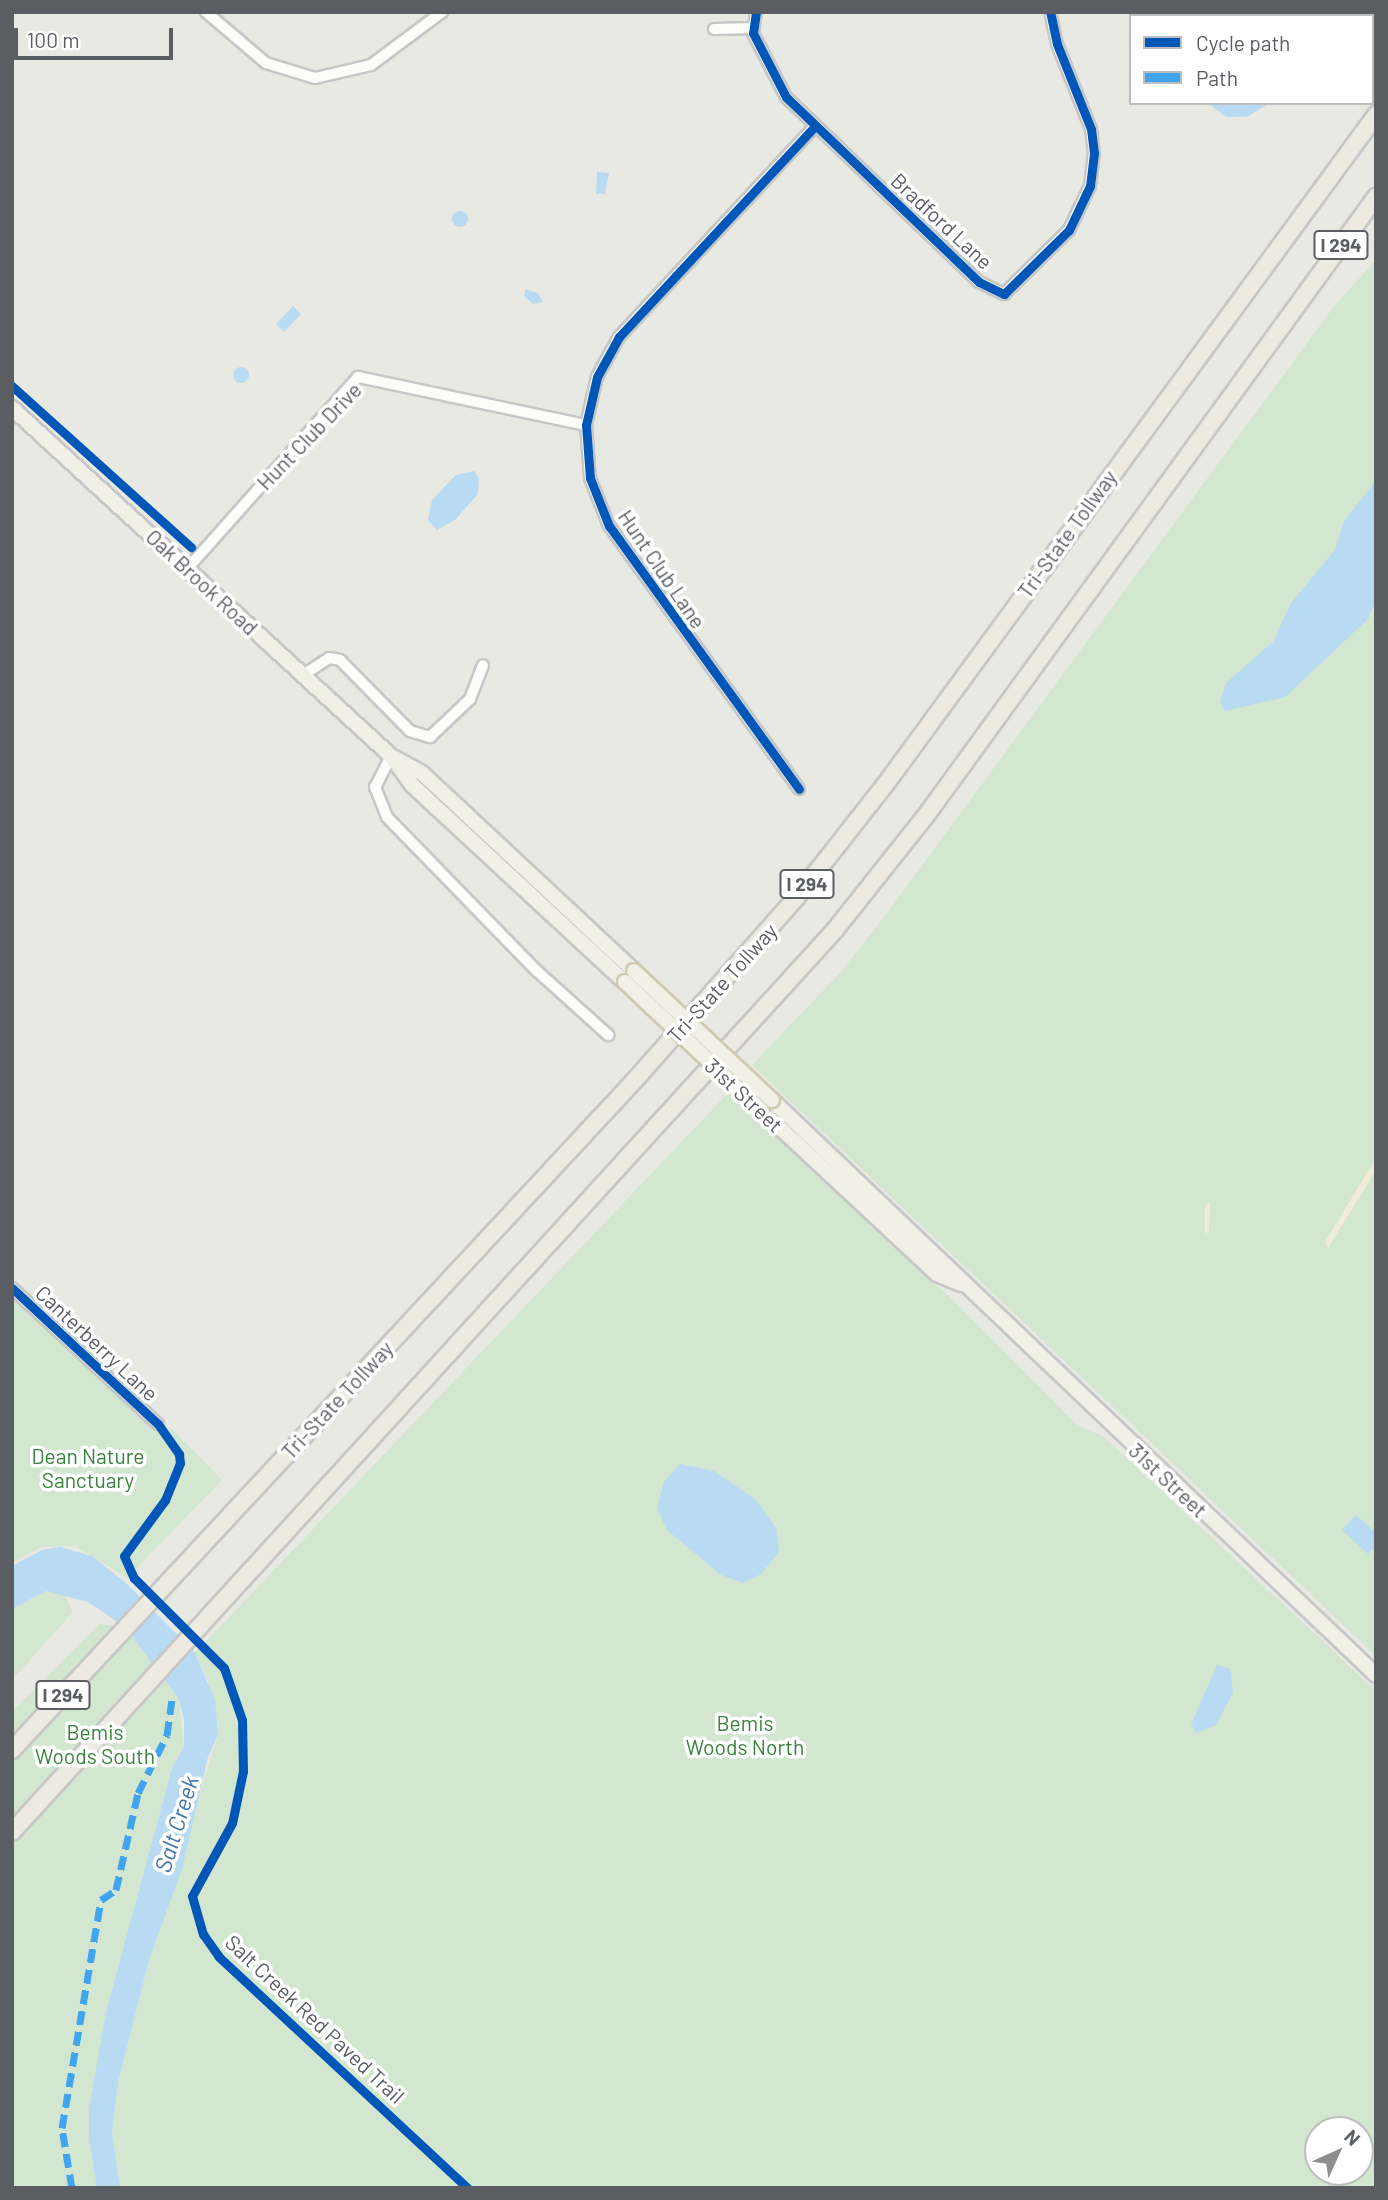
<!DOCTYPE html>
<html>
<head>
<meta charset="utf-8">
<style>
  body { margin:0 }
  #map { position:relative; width:1388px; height:2200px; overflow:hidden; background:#e9e9e4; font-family:Barlow,sans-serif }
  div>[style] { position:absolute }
  .green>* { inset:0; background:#d2e6d0 }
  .sand>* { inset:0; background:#f1ecda }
  .water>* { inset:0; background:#b8daf3 }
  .round { border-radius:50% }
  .roads { filter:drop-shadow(2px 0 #c6c7c6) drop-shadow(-2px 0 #c6c7c6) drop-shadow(0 2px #c6c7c6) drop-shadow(0 -2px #c6c7c6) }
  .minor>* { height:10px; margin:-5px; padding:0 5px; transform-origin:5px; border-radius:5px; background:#fcfcfb }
  .major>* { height:14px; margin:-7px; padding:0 7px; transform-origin:7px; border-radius:7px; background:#f1f0e7 }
  .highway>* { height:16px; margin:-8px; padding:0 8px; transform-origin:8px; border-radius:8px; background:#edebe1 }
  .bridges { filter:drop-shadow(2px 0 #d0c9b2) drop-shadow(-2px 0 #d0c9b2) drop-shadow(0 2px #d0c9b2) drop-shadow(0 -2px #d0c9b2) }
  .major-bridge>* { height:14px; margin:-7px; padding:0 7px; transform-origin:7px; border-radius:7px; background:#f1f0e7 }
  .quiet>* { height:7px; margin-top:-3.5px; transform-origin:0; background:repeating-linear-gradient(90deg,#40a5ee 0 14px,transparent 0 21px) }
  .cycleway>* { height:9px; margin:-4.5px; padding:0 4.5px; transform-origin:4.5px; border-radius:4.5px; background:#0057b8 }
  span { translate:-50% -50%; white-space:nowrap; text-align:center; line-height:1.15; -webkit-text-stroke:7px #fff; paint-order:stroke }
  .shield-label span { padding:2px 5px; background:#fff; border:2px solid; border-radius:5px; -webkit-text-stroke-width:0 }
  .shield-label { font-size:19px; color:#5a5d62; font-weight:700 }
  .street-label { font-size:21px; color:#5a5d62 }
  .park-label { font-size:21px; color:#39823d }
  .water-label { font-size:23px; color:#4274ab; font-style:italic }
  .frame { position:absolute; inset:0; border:14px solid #5a5d62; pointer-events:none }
  .legend { position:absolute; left:1129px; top:14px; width:245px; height:91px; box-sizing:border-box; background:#fff; border:2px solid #bdbec0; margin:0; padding:9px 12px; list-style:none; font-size:21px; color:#5a5d62 }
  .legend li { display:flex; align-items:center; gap:14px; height:35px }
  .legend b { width:35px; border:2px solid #bdbec0 }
  .north { position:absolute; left:1304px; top:2116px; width:70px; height:70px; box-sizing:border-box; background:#fff; border:2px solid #bdbec0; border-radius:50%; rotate:45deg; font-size:19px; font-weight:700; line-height:28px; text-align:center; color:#5a5d62 }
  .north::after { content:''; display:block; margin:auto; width:24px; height:32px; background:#8c8e90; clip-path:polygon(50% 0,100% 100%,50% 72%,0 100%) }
  .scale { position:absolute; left:14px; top:28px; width:159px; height:32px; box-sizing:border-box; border:4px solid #5a5d62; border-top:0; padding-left:9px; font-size:21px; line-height:24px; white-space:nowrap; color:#5a5d62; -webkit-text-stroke:5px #fff; paint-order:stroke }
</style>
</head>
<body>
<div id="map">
  <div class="green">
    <div style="clip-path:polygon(1376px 260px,1376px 1656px,752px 1065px,840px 973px,881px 921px,1335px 305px)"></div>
    <div style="clip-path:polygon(evenodd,729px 1092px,955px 1302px,1076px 1424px,1104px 1437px,1376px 1691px,1376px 2188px,120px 2188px,112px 2133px,118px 2083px,149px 1960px,218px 1735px,208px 1681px,195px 1653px,729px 1092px,1318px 2130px,1360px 2130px,1360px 2172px,1318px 2172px,1318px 2130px)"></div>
    <div style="clip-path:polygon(12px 1292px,161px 1434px,171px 1428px,222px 1480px,127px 1578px,75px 1546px,42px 1547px,12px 1562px)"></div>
    <div style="clip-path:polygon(46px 1591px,64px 1593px,73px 1612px,12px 1680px,12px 1609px)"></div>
    <div style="clip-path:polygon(99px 1624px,125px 1627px,179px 1699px,184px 1747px,172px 1768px,106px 2012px,89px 2140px,97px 2188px,12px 2188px,12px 1712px)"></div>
  </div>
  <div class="sand">
    <div style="clip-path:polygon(1376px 1158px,1376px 1170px,1328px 1248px,1325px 1242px)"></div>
    <div style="clip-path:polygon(1210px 1202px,1209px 1231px,1205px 1234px,1205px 1206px)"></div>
  </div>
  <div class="water">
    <div style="clip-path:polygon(1208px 103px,1270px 103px,1247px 117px,1226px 117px)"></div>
    <div style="clip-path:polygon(597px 172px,609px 173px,605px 194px,596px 194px)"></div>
    <div class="round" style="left:452px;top:211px;width:16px;height:16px"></div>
    <div style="clip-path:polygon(526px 289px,539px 294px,543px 302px,533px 304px,524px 296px)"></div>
    <div style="clip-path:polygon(293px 306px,301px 314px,284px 332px,276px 324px)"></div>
    <div class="round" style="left:233px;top:367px;width:16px;height:16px"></div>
    <div style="clip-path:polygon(474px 471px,479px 478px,478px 494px,455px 520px,437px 530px,428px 520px,432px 500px,456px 475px)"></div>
    <div style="clip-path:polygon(1376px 481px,1376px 599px,1368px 619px,1285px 697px,1225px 711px,1220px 702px,1226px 683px,1273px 642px,1291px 603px,1335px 550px,1344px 521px)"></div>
    <div style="clip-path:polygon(680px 1464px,714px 1471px,756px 1500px,776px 1528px,779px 1552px,761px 1574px,743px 1583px,721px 1575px,667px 1530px,657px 1508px,664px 1482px)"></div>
    <div style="clip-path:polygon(1356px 1515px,1376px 1533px,1376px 1546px,1368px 1554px,1342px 1530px)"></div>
    <div style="clip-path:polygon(60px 1547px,92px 1556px,126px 1583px,195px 1653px,215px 1700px,218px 1735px,208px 1757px,182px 1869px,149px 1960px,118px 2083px,112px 2133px,120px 2188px,97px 2188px,89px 2140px,89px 2109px,106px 2012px,172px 1768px,184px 1747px,184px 1720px,179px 1699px,125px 1627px,88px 1602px,46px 1591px,12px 1609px,12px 1566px,42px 1550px)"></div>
    <div style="clip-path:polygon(1217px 1665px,1230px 1669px,1233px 1692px,1216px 1725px,1196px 1733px,1191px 1725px)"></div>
  </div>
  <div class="roads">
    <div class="minor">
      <div style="left:206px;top:12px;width:79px;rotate:40.4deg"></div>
      <div style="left:266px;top:63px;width:51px;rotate:17deg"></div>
      <div style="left:315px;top:78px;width:57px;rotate:-13.1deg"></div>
      <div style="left:371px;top:65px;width:89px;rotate:-36.7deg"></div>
      <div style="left:756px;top:12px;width:21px;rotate:98deg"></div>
      <div style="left:753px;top:33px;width:72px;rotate:62.7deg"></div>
      <div style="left:786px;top:97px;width:267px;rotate:43.8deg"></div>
      <div style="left:979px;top:282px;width:28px;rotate:26deg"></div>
      <div style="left:1004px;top:294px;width:91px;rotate:-44.6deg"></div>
      <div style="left:1069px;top:230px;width:49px;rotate:-64.5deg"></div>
      <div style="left:1090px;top:186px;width:33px;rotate:-83deg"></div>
      <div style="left:1094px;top:153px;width:24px;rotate:-97deg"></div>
      <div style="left:1091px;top:129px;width:92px;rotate:-111.8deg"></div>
      <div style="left:1057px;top:44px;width:33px;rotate:-102deg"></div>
      <div style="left:714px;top:29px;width:40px;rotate:-1.4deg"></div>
      <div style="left:187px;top:569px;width:257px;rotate:-48.3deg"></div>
      <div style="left:358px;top:377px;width:233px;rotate:11.9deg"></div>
      <div style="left:303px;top:675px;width:31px;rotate:-33deg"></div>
      <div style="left:329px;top:658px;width:11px;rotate:10deg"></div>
      <div style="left:340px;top:660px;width:100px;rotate:45.4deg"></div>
      <div style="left:410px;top:731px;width:21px;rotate:17deg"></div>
      <div style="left:430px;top:737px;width:55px;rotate:-43.5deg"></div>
      <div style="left:470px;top:699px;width:36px;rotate:-69deg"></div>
      <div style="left:391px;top:756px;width:35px;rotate:117deg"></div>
      <div style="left:375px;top:787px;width:32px;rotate:68deg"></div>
      <div style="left:387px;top:817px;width:215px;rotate:45.8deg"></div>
      <div style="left:537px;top:971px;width:96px;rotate:42deg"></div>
      <div style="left:799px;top:789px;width:324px;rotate:-125.8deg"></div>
      <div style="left:609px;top:526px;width:52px;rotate:-111.6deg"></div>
      <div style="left:590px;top:478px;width:53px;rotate:-94.3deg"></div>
      <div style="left:586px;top:425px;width:49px;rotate:-77.1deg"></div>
      <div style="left:597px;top:377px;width:46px;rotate:-61.2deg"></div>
      <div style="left:619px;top:337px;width:288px;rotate:-47.1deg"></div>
      <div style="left:12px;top:1288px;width:200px;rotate:43deg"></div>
    </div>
    <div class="major">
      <div style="left:12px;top:408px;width:515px;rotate:42.56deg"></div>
      <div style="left:391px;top:756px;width:36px;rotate:54deg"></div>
      <div style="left:412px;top:785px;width:290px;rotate:42.8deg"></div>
      <div style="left:395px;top:758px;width:31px;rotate:29deg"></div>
      <div style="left:422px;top:773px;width:290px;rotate:43deg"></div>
      <div style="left:772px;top:1100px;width:834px;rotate:43.59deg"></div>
      <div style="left:762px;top:1111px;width:239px;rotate:43deg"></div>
      <div style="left:937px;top:1274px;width:26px;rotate:23deg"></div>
    </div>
    <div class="highway">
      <div style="left:12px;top:1750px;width:913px;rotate:-47.08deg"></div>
      <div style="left:634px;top:1081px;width:244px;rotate:-48.5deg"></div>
      <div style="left:796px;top:898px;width:144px;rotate:-51.8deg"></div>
      <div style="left:885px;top:785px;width:831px;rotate:-53.76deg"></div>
      <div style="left:12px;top:1832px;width:1221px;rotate:-47.62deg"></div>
      <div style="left:835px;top:930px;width:144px;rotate:-51.5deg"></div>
      <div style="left:925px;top:817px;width:767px;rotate:-53.97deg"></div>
    </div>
  </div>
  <div class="bridges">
    <div class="major-bridge">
      <div style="left:634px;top:971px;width:189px;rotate:43.1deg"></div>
      <div style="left:625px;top:982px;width:188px;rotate:43.3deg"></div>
    </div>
  </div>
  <div class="quiet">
    <div style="left:72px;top:2188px;width:61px;rotate:-99.5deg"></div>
    <div style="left:62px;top:2128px;width:231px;rotate:-80.3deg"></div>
    <div style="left:101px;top:1900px;width:18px;rotate:-34deg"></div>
    <div style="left:116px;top:1890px;width:99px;rotate:-77.2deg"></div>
    <div style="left:138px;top:1793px;width:65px;rotate:-63.4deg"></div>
    <div style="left:167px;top:1735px;width:35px;rotate:-82deg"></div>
  </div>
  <div class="cycleway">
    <div style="left:756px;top:12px;width:21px;rotate:98deg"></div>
    <div style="left:753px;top:33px;width:72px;rotate:62.7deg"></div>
    <div style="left:786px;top:97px;width:267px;rotate:43.8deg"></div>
    <div style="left:979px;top:282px;width:28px;rotate:26deg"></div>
    <div style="left:1004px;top:294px;width:91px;rotate:-44.6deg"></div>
    <div style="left:1069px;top:230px;width:49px;rotate:-64.5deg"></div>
    <div style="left:1090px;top:186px;width:33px;rotate:-83deg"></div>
    <div style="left:1094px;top:153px;width:24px;rotate:-97deg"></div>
    <div style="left:1091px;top:129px;width:92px;rotate:-111.8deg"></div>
    <div style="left:1057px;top:44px;width:33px;rotate:-102deg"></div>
    <div style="left:12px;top:386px;width:241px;rotate:42deg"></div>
    <div style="left:799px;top:789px;width:324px;rotate:-125.8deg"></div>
    <div style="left:609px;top:526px;width:52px;rotate:-111.6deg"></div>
    <div style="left:590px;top:478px;width:53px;rotate:-94.3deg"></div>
    <div style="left:586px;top:425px;width:49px;rotate:-77.1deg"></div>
    <div style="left:597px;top:377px;width:46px;rotate:-61.2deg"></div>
    <div style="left:619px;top:337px;width:288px;rotate:-47.1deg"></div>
    <div style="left:12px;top:1288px;width:200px;rotate:43deg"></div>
    <div style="left:158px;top:1424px;width:37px;rotate:55deg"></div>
    <div style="left:179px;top:1454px;width:9px;rotate:84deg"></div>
    <div style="left:180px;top:1463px;width:40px;rotate:112deg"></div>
    <div style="left:165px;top:1500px;width:69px;rotate:126.2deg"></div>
    <div style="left:124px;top:1556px;width:24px;rotate:66deg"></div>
    <div style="left:134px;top:1578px;width:127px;rotate:45deg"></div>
    <div style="left:224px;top:1668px;width:55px;rotate:70.9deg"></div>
    <div style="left:242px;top:1720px;width:51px;rotate:88.9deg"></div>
    <div style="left:243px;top:1771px;width:53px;rotate:101.9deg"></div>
    <div style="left:232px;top:1823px;width:83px;rotate:118.7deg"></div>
    <div style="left:192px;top:1896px;width:40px;rotate:74deg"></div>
    <div style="left:203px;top:1934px;width:28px;rotate:55deg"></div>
    <div style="left:219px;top:1957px;width:340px;rotate:42.9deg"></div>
  </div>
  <div class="shield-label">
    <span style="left:1341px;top:245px">I 294</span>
    <span style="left:807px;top:884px">I 294</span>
    <span style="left:63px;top:1695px">I 294</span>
  </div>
  <div class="street-label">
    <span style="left:942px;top:221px;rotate:43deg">Bradford Lane</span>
    <span style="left:309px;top:436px;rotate:-46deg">Hunt Club Drive</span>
    <span style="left:1067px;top:534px;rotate:-54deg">Tri-State Tollway</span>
    <span style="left:662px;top:569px;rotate:56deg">Hunt Club Lane</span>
    <span style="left:202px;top:582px;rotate:43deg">Oak Brook Road</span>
    <span style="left:722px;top:983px;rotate:-48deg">Tri-State Tollway</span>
    <span style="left:744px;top:1095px;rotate:43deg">31st Street</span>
    <span style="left:97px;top:1343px;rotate:43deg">Canterberry Lane</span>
    <span style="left:337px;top:1400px;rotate:-47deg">Tri-State Tollway</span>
    <span style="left:1168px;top:1480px;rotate:43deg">31st Street</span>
    <span style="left:315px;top:2019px;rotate:43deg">Salt Creek Red Paved Trail</span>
  </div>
  <div class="park-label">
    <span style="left:88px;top:1468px">Dean Nature<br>Sanctuary</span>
    <span style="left:745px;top:1735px">Bemis<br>Woods North</span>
    <span style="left:95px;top:1744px">Bemis<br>Woods South</span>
  </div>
  <div class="water-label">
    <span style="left:176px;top:1824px;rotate:-73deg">Salt Creek</span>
  </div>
  <div class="frame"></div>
  <ul class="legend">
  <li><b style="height:9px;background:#0057b8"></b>Cycle path</li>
  <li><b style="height:9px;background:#40a5ee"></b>Path</li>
  </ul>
  <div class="north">N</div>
  <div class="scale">100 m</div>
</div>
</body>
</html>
